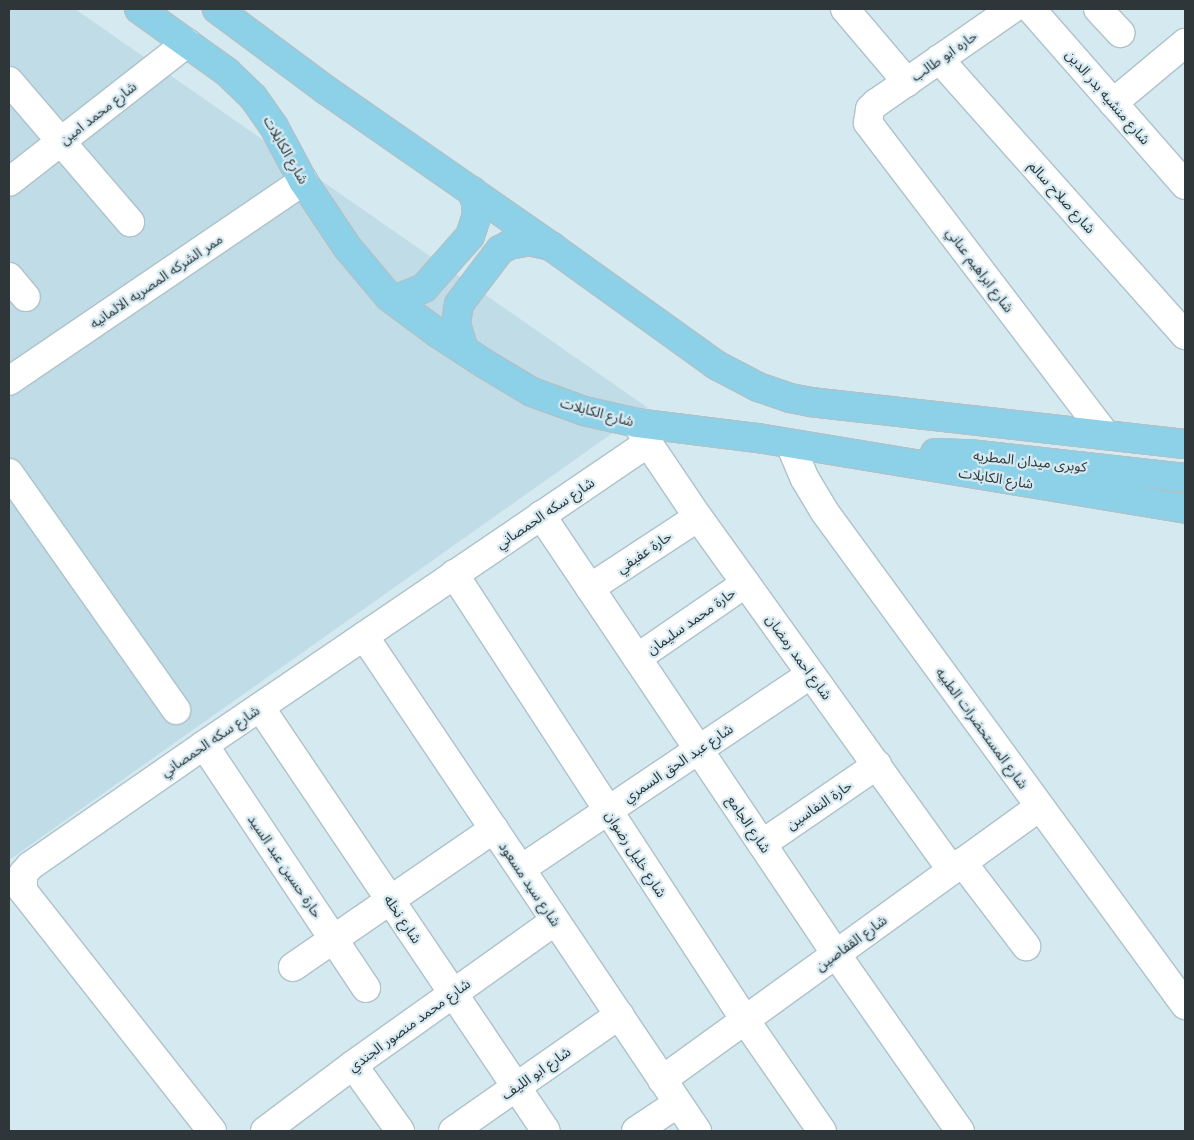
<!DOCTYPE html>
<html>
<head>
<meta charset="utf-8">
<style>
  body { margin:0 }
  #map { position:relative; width:1194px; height:1140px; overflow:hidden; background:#d5e9f1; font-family:Arial,"Noto Sans Arabic",sans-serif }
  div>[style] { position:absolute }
  .built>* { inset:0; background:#c0dce7 }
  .roads { filter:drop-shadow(1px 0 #aec2c9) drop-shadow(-1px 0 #aec2c9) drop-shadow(0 1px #aec2c9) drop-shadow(0 -1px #aec2c9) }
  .minor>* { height:28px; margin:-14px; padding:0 14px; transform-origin:14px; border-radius:14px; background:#fff }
  .major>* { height:28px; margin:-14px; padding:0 14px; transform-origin:14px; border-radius:14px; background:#8cd1e8 }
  span { translate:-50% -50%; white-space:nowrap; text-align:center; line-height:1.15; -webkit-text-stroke:4.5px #d5e9f1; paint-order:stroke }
  .street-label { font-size:14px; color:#2e3639 }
  .frame { position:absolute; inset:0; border:10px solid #2e3639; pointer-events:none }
</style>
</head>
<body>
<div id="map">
  <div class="built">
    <div style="clip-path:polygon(9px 9px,75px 9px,648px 408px,9px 860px)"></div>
  </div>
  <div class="roads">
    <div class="minor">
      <div style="left:845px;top:9px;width:96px;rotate:49.7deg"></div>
      <div style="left:1012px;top:9px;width:165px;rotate:145.3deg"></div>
      <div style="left:876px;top:103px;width:8px;rotate:135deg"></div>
      <div style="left:870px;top:109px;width:14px;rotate:98deg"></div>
      <div style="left:868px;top:123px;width:392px;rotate:52.7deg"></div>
      <div style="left:1031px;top:9px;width:234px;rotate:48.8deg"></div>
      <div style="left:1098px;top:9px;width:33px;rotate:47deg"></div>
      <div style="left:939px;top:59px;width:370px;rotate:48.3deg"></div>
      <div style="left:9px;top:81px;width:186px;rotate:49.4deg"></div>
      <div style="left:1113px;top:103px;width:94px;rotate:-39.8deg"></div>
      <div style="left:9px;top:182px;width:226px;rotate:-38deg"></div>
      <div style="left:9px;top:277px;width:26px;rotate:50deg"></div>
      <div style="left:9px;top:381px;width:356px;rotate:-34.2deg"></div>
      <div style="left:648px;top:443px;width:89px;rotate:56deg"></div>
      <div style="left:698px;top:517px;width:435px;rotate:54.3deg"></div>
      <div style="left:790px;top:444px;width:38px;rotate:67deg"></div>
      <div style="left:805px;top:479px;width:37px;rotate:59deg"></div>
      <div style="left:824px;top:511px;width:612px;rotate:53.84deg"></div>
      <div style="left:9px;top:473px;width:290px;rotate:54.8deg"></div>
      <div style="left:541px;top:515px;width:529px;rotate:56.1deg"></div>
      <div style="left:836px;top:954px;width:216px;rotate:55deg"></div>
      <div style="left:454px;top:574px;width:533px;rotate:56.88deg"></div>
      <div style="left:745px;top:1020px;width:135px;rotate:55.3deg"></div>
      <div style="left:590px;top:588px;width:129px;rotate:-33.3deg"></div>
      <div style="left:364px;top:636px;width:597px;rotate:56.07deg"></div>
      <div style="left:637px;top:658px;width:132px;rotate:-34.5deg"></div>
      <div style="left:260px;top:707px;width:511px;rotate:56deg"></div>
      <div style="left:204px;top:745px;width:292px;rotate:56.3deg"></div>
      <div style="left:762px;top:844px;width:140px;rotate:-34.5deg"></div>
      <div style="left:962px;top:862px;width:106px;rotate:52.7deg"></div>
      <div style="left:521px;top:869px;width:349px;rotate:-33.9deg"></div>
      <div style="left:293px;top:967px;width:244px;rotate:-34.5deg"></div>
      <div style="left:353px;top:1065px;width:81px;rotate:54.5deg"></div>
      <div style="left:662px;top:1080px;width:465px;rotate:-35.9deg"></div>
      <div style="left:212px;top:1131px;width:305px;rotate:-128.2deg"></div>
      <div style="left:23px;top:891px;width:17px;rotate:-90deg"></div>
      <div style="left:23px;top:874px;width:11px;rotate:-49deg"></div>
      <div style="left:30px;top:866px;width:212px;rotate:-34.8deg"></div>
      <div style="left:204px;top:745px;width:537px;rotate:-34.22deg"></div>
      <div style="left:648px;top:443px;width:23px;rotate:-119deg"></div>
      <div style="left:265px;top:1131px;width:110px;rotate:-36.9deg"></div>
      <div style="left:353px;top:1065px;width:248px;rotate:-35.5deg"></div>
      <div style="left:453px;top:1131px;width:203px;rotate:-34.9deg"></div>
      <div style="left:636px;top:1131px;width:50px;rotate:-33.7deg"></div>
    </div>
    <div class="major">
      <div style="left:139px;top:9px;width:108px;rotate:35.6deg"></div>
      <div style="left:227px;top:72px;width:36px;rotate:44deg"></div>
      <div style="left:253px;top:97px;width:37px;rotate:55deg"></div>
      <div style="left:274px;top:127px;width:61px;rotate:61.8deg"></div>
      <div style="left:303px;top:181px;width:79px;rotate:56.3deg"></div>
      <div style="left:347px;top:247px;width:65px;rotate:50deg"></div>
      <div style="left:389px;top:297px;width:62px;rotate:36.5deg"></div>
      <div style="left:439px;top:334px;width:55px;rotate:33.1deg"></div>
      <div style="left:485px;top:364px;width:55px;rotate:30.8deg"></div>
      <div style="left:532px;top:392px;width:55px;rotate:20.1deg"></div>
      <div style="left:584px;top:411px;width:54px;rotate:12.8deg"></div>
      <div style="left:637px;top:423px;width:122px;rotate:7.1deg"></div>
      <div style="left:758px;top:438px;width:433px;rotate:9.4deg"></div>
      <div style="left:217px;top:9px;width:136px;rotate:36.6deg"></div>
      <div style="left:326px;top:90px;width:275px;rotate:34.8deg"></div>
      <div style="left:552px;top:247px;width:202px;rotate:35.7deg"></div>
      <div style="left:716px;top:365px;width:47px;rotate:27.6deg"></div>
      <div style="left:758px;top:387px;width:34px;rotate:19deg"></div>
      <div style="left:790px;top:398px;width:20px;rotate:11deg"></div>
      <div style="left:810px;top:402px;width:377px;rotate:6.4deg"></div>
      <div style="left:389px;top:297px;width:13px"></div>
      <div style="left:402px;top:297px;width:24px;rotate:-22deg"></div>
      <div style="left:424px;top:288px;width:69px;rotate:-48.5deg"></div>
      <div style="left:470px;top:236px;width:22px;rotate:-72deg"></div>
      <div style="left:477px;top:215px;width:12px;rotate:-95deg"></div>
      <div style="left:476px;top:203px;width:13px;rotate:-108deg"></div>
      <div style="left:464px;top:350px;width:28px;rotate:-107deg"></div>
      <div style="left:456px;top:323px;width:19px;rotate:-81deg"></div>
      <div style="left:459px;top:304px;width:68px;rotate:-52.8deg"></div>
      <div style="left:500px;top:250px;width:10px;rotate:-29deg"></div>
      <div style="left:509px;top:245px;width:20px;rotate:-11deg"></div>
      <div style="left:529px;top:241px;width:23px;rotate:13deg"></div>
      <div style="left:935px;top:453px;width:34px;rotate:2deg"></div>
      <div style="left:969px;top:454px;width:217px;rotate:6.3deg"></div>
    </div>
  </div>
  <div class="street-label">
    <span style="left:944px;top:56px;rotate:-35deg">حاره ابو طالب</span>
    <span style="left:1108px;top:97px;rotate:49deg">شارع منشيه بدر الدين</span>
    <span style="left:98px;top:113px;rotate:-38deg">شارع محمد امين</span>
    <span style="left:286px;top:150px;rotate:60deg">شارع الكابلات</span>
    <span style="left:1062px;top:197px;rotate:48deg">شارع صلاح سالم</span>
    <span style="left:980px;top:270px;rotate:53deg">شارع ابراهيم عناني</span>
    <span style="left:156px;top:281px;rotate:-34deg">ممر الشركه المصريه الالمانيه</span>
    <span style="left:597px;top:412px;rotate:15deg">شارع الكابلات</span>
    <span style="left:1030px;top:461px;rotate:6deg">كوبرى ميدان المطريه</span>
    <span style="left:996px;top:478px;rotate:9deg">شارع الكابلات</span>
    <span style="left:545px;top:513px;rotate:-34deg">شارع سكه الحمصاني</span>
    <span style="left:644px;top:552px;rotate:-34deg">حارة عفيفي</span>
    <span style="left:691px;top:621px;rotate:-35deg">حارة محمد سليمان</span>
    <span style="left:799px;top:657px;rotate:54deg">شارع احمد رمضان</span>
    <span style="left:982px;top:728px;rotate:54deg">شارع المستحضرات الطبيه</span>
    <span style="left:210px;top:741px;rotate:-34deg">شارع سكه الحمصاني</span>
    <span style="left:678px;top:763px;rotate:-34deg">شارع عبد الحق السمري</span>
    <span style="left:819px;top:805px;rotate:-34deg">حارة النفاسين</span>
    <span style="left:749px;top:824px;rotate:56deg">شارع الجامع</span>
    <span style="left:636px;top:854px;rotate:57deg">شارع خليل رضوان</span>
    <span style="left:285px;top:866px;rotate:56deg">حارة حسين عبد السيد</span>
    <span style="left:530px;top:884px;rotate:56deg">شارع سيد مسعود</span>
    <span style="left:403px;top:919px;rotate:56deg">شارع نخله</span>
    <span style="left:851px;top:943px;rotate:-36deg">شارع القفاصين</span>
    <span style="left:409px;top:1025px;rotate:-36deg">شارع محمد منصور الجندي</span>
    <span style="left:536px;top:1073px;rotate:-35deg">شارع ابو الليف</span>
  </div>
  <div class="frame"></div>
</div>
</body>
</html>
